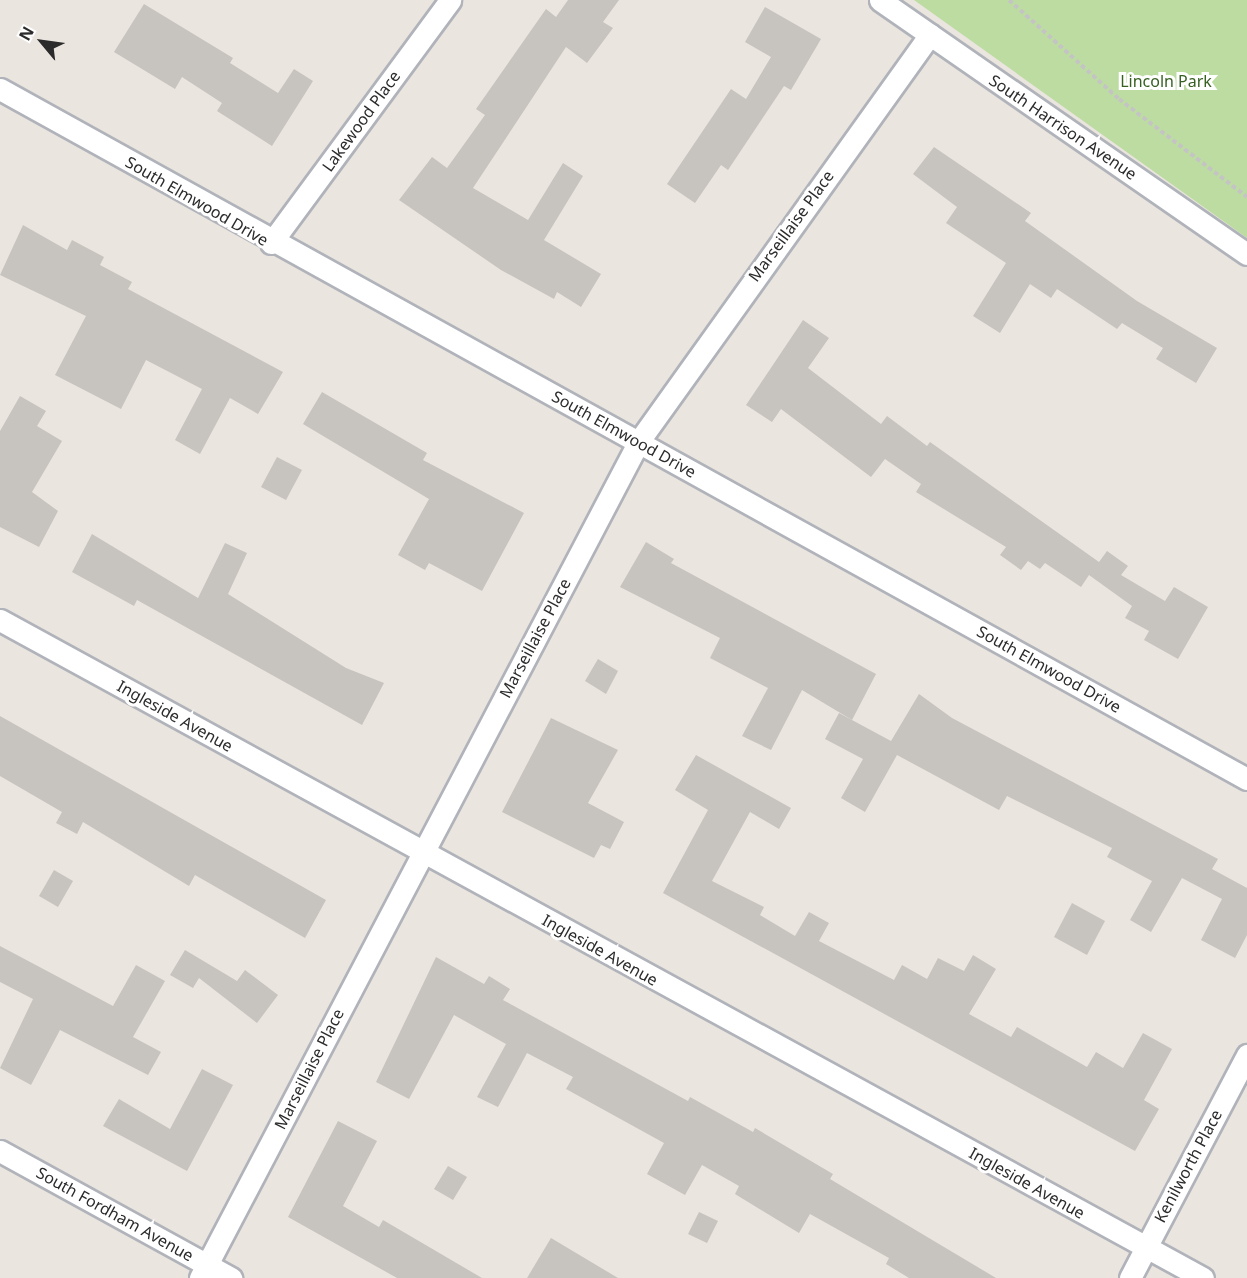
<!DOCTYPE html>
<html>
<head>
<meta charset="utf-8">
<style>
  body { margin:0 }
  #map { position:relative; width:1247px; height:1278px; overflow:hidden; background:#ebe5df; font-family:"Noto Sans",sans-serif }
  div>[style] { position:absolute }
  .green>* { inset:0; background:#bddca2 }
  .building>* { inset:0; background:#c7c3be }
  .path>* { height:4px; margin-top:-2px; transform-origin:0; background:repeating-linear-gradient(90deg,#c4c4c4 0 4.5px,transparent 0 7.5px) }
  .roads { filter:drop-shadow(2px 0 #b0b3ba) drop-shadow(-2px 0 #b0b3ba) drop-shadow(0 2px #b0b3ba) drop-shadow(0 -2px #b0b3ba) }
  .street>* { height:21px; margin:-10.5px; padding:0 10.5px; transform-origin:10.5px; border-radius:10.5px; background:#fff }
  span { translate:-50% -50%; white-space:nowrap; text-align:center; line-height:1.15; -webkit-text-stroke:6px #fff; paint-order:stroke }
  .park-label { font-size:16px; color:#376123 }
  .street-label { font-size:16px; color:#2b2b2b }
  .north { position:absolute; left:12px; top:12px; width:60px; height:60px; -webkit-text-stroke:4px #fff; paint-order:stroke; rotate:299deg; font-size:16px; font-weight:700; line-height:24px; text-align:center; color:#2b2b2b }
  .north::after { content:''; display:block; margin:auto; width:21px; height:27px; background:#2b2b2b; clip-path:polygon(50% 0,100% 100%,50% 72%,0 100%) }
</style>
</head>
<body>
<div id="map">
  <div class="green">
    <div style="clip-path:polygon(914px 0,1247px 0,1247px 238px)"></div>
  </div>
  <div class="building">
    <div style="clip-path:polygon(568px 0,619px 0,603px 22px,613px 28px,587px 63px,566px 47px,473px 188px,528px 220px,563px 163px,583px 176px,544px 240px,601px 274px,581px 307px,557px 292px,554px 299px,501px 270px,399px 200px,432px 157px,447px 168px,485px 115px,476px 109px,546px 9px,556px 17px)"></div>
    <div style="clip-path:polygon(144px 4px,233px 58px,230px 63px,278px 93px,294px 69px,313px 81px,272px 146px,217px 111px,222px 103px,182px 77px,175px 89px,114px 52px)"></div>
    <div style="clip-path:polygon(765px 7px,821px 39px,791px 90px,784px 86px,728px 170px,721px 165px,695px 203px,667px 184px,731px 89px,746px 99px,771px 57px,745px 42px)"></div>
    <div style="clip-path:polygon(934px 147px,1031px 213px,1025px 221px,1137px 301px,1217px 348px,1196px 383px,1156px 359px,1163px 348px,1122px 323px,1117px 329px,1057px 289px,1051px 298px,1030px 284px,1000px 333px,973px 316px,1006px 263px,946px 223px,957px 207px,913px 174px)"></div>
    <div style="clip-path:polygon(23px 225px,67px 250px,72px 240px,104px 257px,100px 265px,132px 282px,128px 289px,283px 372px,258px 414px,230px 398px,200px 454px,175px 440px,202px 389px,146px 360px,121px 409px,55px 375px,86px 316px,0 275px)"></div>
    <div style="clip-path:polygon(803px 320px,829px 338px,808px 368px,881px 424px,887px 416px,927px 446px,930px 442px,1099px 562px,1107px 551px,1128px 566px,1121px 575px,1165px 601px,1174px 587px,1208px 607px,1178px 659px,1144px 640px,1149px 631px,1125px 618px,1132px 606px,1089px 575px,1081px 587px,1045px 563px,1040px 569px,1028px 561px,1021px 570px,1000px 555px,1006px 547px,916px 492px,921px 484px,885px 459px,871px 477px,781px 409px,772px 422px,746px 405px)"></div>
    <div style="clip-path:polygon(322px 392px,427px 453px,423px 460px,524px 513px,482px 591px,429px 563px,425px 570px,398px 555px,429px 499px,303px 424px)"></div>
    <div style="clip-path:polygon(20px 396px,46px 411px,37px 426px,62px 441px,32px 492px,58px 511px,39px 547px,0 527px,0 431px)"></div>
    <div style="clip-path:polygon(277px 457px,302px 470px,286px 500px,261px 487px)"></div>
    <div style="clip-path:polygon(92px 534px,198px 598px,225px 543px,247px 553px,228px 594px,346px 668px,384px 683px,362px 725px,137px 600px,134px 606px,72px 572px)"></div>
    <div style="clip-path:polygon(646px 542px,674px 559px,671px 563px,876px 674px,852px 720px,802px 690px,771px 750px,742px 736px,768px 688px,710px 658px,720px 638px,620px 587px)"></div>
    <div style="clip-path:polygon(598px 659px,618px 671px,606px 694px,585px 681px)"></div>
    <div style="clip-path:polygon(919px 694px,952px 718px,1218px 859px,1212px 869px,1247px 888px,1247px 935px,1235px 958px,1201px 940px,1222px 899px,1182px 878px,1151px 932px,1130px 920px,1152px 881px,1107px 857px,1112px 848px,1007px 796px,999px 810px,897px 755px,865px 812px,841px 798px,863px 759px,825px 739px,839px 713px,891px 741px)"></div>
    <div style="clip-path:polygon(0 716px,326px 900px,305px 938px,195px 875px,189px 886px,83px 822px,77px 834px,56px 823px,62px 812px,0 776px)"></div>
    <div style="clip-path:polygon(551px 718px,618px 750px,588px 803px,624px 822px,610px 849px,601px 845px,594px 858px,502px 812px)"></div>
    <div style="clip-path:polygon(696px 755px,791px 808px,779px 829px,750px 812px,712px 881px,764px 907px,760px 915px,795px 936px,809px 912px,829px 923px,819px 941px,894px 980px,902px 965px,927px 979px,938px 958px,964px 971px,973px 955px,996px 969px,969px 1014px,1011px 1037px,1017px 1027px,1087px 1067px,1096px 1052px,1123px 1068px,1143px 1033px,1172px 1049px,1144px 1100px,1159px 1109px,1135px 1151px,663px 893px,708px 810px,675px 790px)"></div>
    <div style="clip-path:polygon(54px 870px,73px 881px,58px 907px,39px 896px)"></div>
    <div style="clip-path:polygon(1072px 903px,1105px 921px,1087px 955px,1054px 937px)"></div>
    <div style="clip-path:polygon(0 946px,113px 1006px,136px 965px,165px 981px,133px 1037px,161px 1052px,148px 1075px,60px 1030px,31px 1085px,0 1068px,33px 999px,0 982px)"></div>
    <div style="clip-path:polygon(185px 950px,237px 981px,245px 970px,278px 995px,257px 1023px,199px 978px,193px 988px,170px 975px)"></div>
    <div style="clip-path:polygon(436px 957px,484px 984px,489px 976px,510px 989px,503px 1000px,688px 1101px,690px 1097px,753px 1132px,755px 1128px,833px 1174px,830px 1179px,996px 1278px,909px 1278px,886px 1264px,889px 1258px,810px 1214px,799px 1233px,735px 1194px,739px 1186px,702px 1165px,685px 1195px,647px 1174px,664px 1143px,566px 1089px,573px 1077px,527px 1053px,498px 1107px,477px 1097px,506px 1044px,454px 1015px,409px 1099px,376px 1082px)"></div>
    <div style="clip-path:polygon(202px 1069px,233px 1085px,187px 1171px,103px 1126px,119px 1099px,170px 1129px)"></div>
    <div style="clip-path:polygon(338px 1121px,377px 1141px,343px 1206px,379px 1227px,383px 1220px,482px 1278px,397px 1278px,288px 1217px)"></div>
    <div style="clip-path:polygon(448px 1166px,467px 1177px,453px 1200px,434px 1189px)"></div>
    <div style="clip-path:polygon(699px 1212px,718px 1221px,707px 1243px,688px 1234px)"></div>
    <div style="clip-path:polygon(551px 1238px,618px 1278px,527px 1278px)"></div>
  </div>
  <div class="path">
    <div style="left:1009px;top:0;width:148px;rotate:42deg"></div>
    <div style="left:1119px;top:99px;width:161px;rotate:37.4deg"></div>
  </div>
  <div class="roads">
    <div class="street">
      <div style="left:880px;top:0;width:446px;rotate:34.7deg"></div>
      <div style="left:0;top:89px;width:1425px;rotate:28.96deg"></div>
      <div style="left:271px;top:243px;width:302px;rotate:-53.6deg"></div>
      <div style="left:0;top:620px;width:1371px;rotate:28.68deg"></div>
      <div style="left:0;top:1151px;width:264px;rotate:28.8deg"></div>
      <div style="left:200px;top:1278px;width:945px;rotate:-62.32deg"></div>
      <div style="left:639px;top:441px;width:500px;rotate:-54.4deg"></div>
      <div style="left:1130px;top:1278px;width:252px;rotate:-62.3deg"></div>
    </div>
  </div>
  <div class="park-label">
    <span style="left:1166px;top:81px">Lincoln Park</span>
  </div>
  <div class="street-label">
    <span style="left:361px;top:121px;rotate:-54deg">Lakewood Place</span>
    <span style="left:1063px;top:127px;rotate:34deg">South Harrison Avenue</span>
    <span style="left:197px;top:201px;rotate:30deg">South Elmwood Drive</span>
    <span style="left:791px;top:226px;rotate:-54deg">Marseillaise Place</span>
    <span style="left:624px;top:434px;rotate:29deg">South Elmwood Drive</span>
    <span style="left:535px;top:638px;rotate:-62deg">Marseillaise Place</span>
    <span style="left:1049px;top:669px;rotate:29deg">South Elmwood Drive</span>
    <span style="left:175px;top:716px;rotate:29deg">Ingleside Avenue</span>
    <span style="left:600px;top:950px;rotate:29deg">Ingleside Avenue</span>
    <span style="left:309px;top:1069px;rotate:-63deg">Marseillaise Place</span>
    <span style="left:1188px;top:1166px;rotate:-62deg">Kenilworth Place</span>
    <span style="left:1027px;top:1183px;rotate:29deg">Ingleside Avenue</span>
    <span style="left:115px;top:1214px;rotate:29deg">South Fordham Avenue</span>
  </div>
  <div class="north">N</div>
</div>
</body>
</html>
